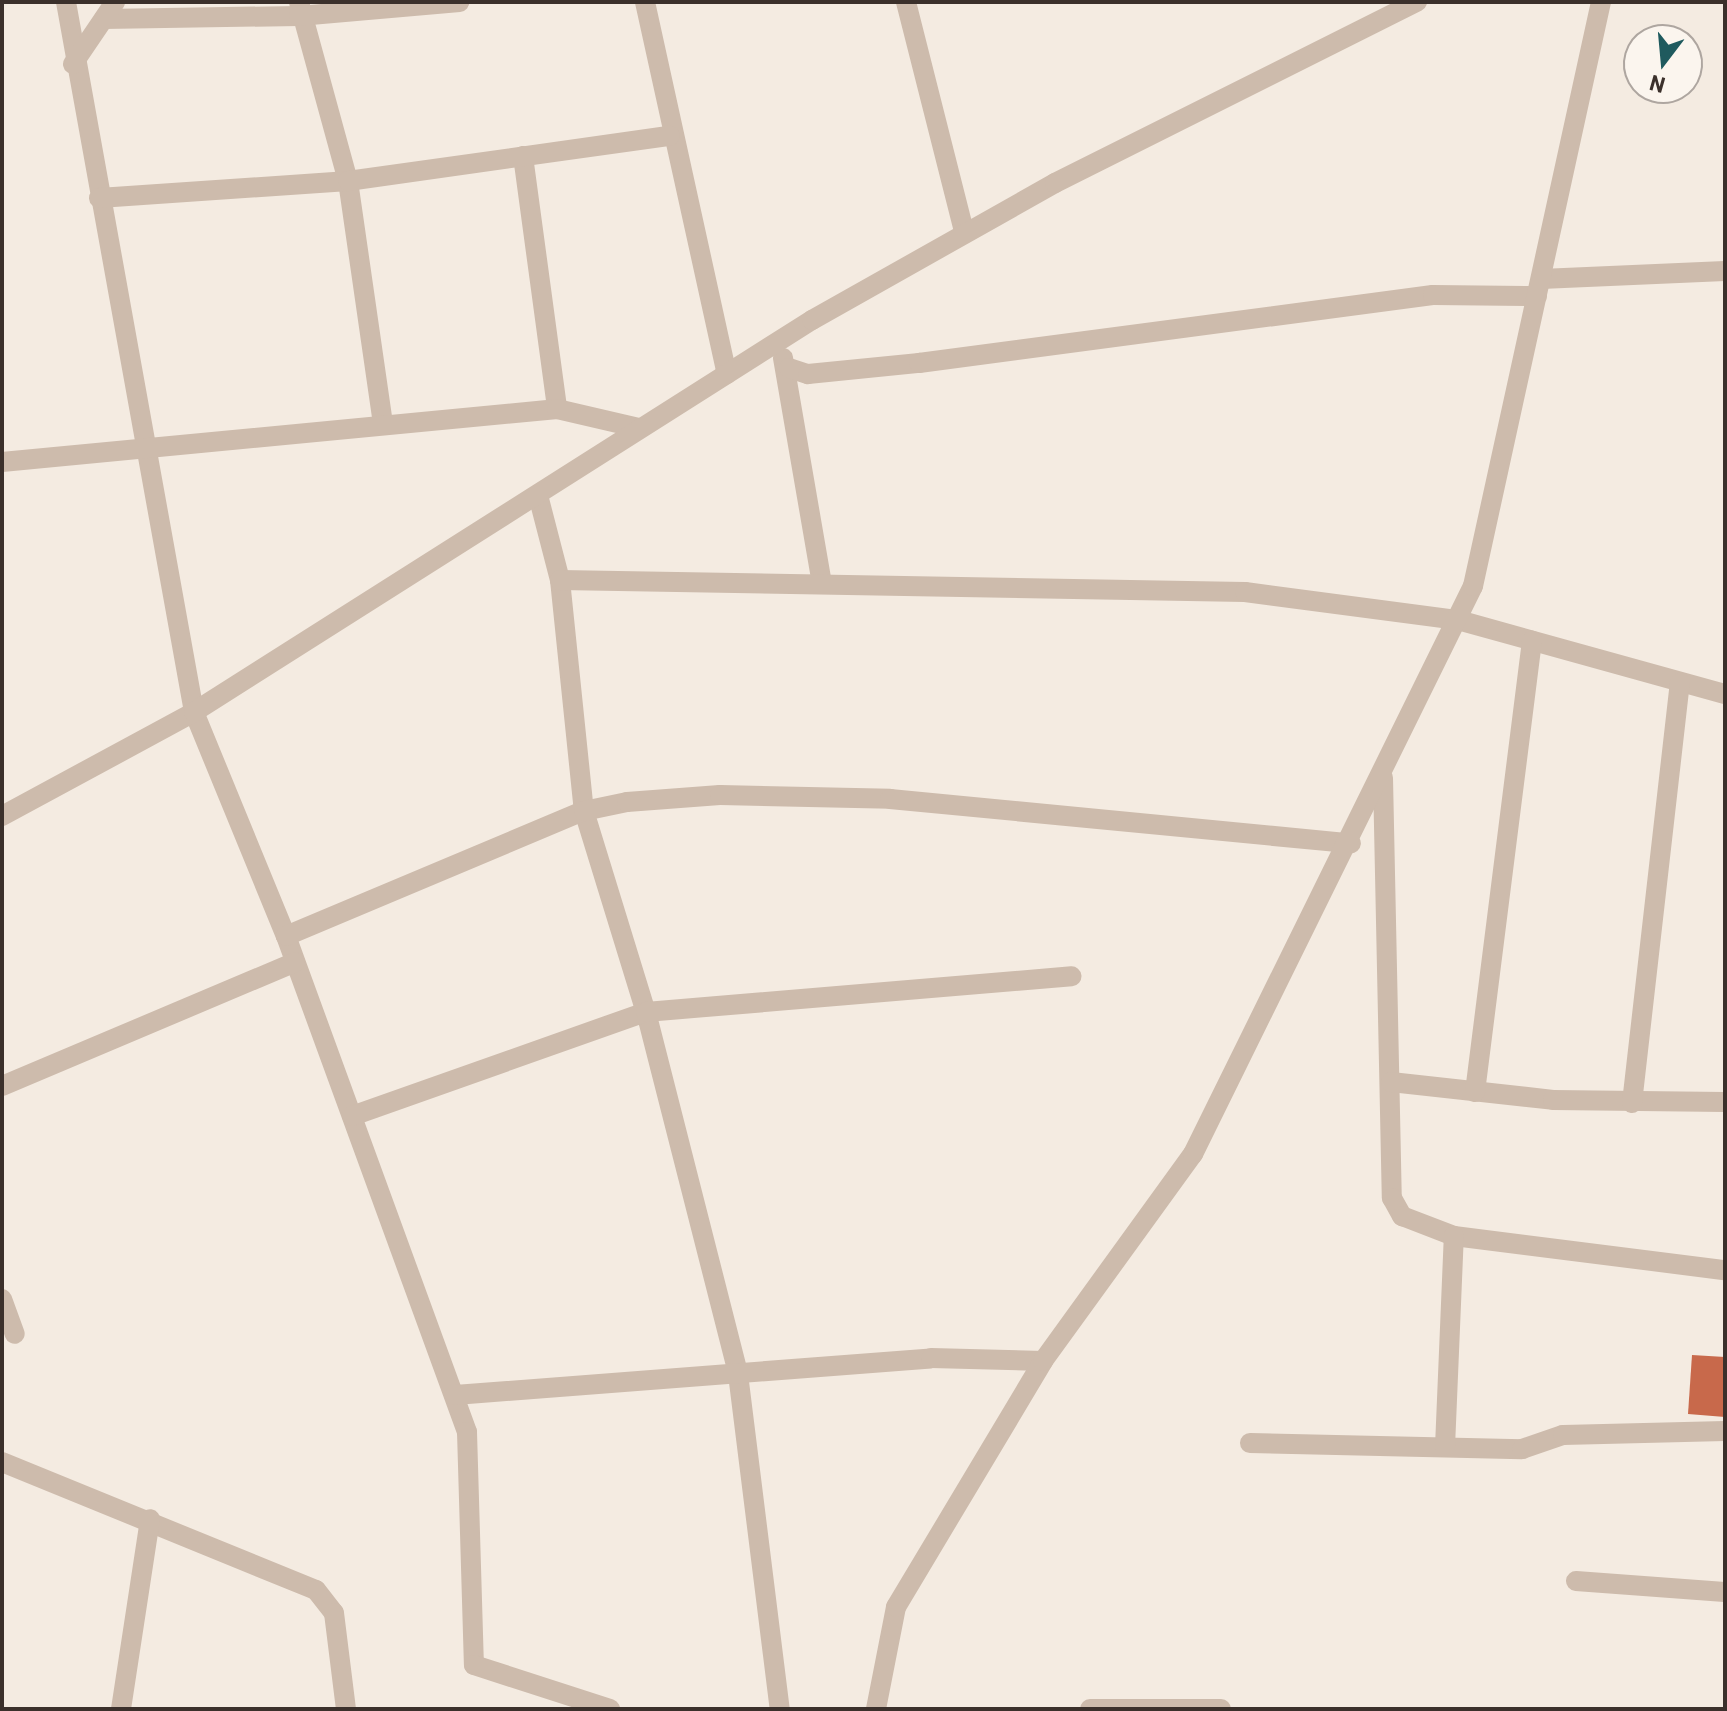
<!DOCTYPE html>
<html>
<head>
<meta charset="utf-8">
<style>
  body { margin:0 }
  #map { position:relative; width:1727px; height:1711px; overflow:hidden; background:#f4ebe1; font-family:Barlow,sans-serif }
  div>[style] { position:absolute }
  .building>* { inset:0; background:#c8694b }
  .minor>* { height:20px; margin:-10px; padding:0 10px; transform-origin:10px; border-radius:10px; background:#cdbbac }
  span { translate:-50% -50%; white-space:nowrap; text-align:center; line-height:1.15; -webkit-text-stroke:6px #fbf5ee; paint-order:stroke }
  .frame { position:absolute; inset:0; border:4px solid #3b302b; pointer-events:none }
  .north { position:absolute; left:1623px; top:24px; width:80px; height:80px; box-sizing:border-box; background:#fbf5ee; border:2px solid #aea6a0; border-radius:50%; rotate:196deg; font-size:22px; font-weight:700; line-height:32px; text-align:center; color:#3b302b }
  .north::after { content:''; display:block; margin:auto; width:28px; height:36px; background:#1f5a5e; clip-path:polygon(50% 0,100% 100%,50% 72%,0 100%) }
</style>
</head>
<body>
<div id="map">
  <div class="building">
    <div style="clip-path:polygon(1692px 1355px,1725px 1357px,1725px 1417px,1688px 1414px)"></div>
  </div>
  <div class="minor">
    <div style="left:66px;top:2px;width:721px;rotate:79.78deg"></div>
    <div style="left:194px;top:712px;width:242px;rotate:67.7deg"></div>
    <div style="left:286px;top:936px;width:528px;rotate:69.95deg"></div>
    <div style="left:467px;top:1432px;width:233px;rotate:88.3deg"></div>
    <div style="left:474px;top:1665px;width:143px;rotate:17.9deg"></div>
    <div style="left:299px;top:2px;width:186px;rotate:74.7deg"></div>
    <div style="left:348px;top:181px;width:246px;rotate:81.8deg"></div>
    <div style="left:645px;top:2px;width:381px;rotate:77.6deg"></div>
    <div style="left:906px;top:2px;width:237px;rotate:75.8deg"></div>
    <div style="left:104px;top:19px;width:195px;rotate:-0.9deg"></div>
    <div style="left:299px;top:16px;width:161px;rotate:-5deg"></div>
    <div style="left:73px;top:64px;width:75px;rotate:-55.9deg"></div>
    <div style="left:523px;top:156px;width:255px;rotate:82.3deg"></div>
    <div style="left:99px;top:198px;width:250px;rotate:-3.9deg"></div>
    <div style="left:348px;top:181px;width:325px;rotate:-8deg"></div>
    <div style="left:1541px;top:279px;width:184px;rotate:-2.5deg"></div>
    <div style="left:783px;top:358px;width:228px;rotate:80.2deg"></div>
    <div style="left:789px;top:368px;width:20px;rotate:18deg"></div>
    <div style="left:808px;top:374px;width:112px;rotate:-5.7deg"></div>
    <div style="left:919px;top:363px;width:518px;rotate:-7.54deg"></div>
    <div style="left:1433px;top:295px;width:104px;rotate:0.6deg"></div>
    <div style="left:2px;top:462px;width:558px;rotate:-5.45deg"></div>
    <div style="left:557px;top:409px;width:84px;rotate:13deg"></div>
    <div style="left:539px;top:499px;width:84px;rotate:75.5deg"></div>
    <div style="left:560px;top:580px;width:232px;rotate:84.1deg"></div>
    <div style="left:584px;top:811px;width:210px;rotate:72.9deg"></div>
    <div style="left:646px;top:1012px;width:374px;rotate:75.7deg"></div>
    <div style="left:738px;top:1374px;width:338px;rotate:82.9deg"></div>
    <div style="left:560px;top:580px;width:685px;rotate:1deg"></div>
    <div style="left:1245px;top:592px;width:215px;rotate:7.5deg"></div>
    <div style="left:1458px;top:620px;width:277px;rotate:15.5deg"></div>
    <div style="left:1383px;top:778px;width:420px;rotate:88.8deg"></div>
    <div style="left:1392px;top:1198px;width:21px;rotate:61deg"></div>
    <div style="left:1402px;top:1216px;width:56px;rotate:21deg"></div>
    <div style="left:1454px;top:1236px;width:273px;rotate:7.2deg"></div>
    <div style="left:2px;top:816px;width:218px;rotate:-28.4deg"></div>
    <div style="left:194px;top:712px;width:732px;rotate:-32.39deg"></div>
    <div style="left:812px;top:320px;width:279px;rotate:-29.4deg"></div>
    <div style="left:1055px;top:183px;width:405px;rotate:-26.6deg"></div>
    <div style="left:286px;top:936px;width:323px;rotate:-22.8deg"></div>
    <div style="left:584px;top:811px;width:44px;rotate:-11.8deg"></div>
    <div style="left:627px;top:802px;width:93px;rotate:-4.3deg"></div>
    <div style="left:720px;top:795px;width:170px;rotate:1.3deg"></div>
    <div style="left:890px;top:799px;width:463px;rotate:5.5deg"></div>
    <div style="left:1391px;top:1082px;width:163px;rotate:6.3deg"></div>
    <div style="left:1553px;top:1100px;width:172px;rotate:0.7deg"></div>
    <div style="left:2px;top:1086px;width:318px;rotate:-22.9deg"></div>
    <div style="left:1475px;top:1092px;width:455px;rotate:-82.8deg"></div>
    <div style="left:1632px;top:1103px;width:423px;rotate:-83.5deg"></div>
    <div style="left:352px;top:1116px;width:312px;rotate:-19.5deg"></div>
    <div style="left:646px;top:1012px;width:427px;rotate:-4.8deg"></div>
    <div style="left:2px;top:1299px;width:37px;rotate:70deg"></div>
    <div style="left:455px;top:1395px;width:477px;rotate:-4.4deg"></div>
    <div style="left:931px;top:1358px;width:112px;rotate:1.5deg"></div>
    <div style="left:1250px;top:1443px;width:272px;rotate:1.3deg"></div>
    <div style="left:1522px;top:1449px;width:43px;rotate:-18.9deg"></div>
    <div style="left:1563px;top:1435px;width:162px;rotate:-1.4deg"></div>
    <div style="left:1445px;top:1447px;width:211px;rotate:-87.6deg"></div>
    <div style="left:2px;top:1462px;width:339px;rotate:22.2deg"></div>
    <div style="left:316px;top:1590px;width:29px;rotate:52deg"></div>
    <div style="left:334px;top:1613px;width:97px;rotate:82.9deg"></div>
    <div style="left:1576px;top:1581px;width:149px;rotate:4.2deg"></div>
    <div style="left:121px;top:1709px;width:192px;rotate:-81.3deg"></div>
    <div style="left:876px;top:1709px;width:104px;rotate:-78.9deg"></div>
    <div style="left:896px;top:1607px;width:287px;rotate:-59.1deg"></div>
    <div style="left:1043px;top:1361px;width:256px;rotate:-54.1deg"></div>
    <div style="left:1193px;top:1154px;width:633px;rotate:-63.76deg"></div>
    <div style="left:1473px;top:586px;width:598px;rotate:-77.64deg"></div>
    <div style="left:1090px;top:1709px;width:131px"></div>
  </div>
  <div class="frame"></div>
  <div class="north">N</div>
</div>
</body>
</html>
